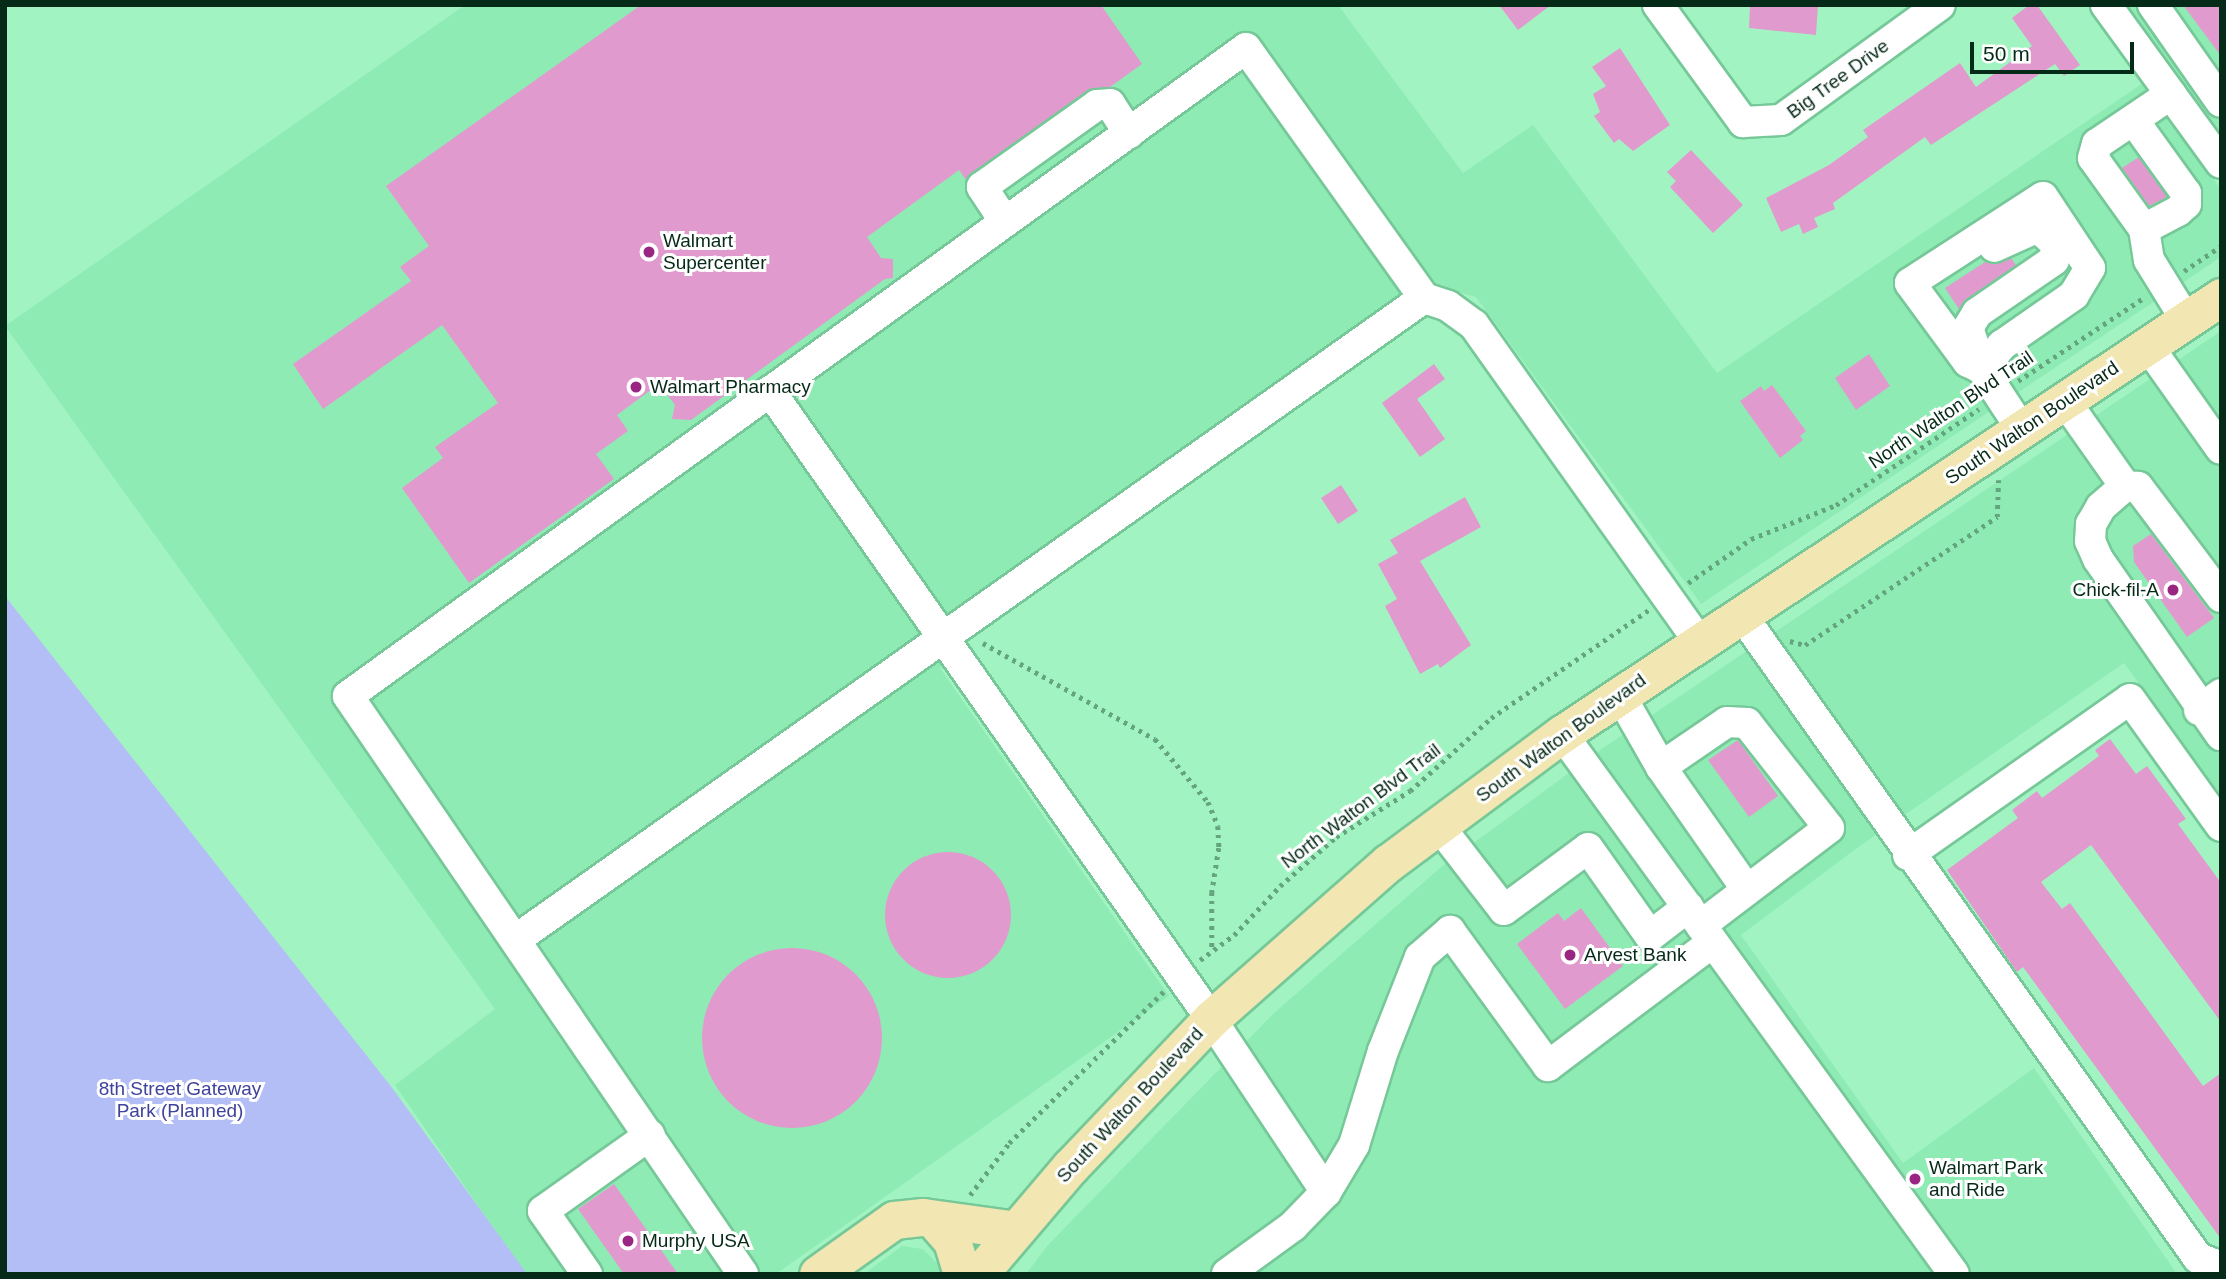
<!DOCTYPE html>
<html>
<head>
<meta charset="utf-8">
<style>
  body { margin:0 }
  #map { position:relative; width:2226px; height:1279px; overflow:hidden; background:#a1f4c1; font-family:Helvetica,sans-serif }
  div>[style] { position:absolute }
  .built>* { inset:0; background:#8febb4 }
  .green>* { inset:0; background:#b4bef6 }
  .building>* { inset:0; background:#e19ace }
  .round { border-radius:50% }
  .path>* { height:4.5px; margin-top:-2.25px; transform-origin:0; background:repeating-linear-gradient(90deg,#64a57f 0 3.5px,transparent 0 8.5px) }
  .roads { filter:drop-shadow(2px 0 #76c898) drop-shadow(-2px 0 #76c898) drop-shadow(0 2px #76c898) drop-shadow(0 -2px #76c898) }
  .minor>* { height:30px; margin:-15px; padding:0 15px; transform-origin:15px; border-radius:15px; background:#fff }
  .major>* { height:37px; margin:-18.5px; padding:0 18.5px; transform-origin:18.5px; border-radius:18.5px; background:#f2e6b3 }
  .dots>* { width:19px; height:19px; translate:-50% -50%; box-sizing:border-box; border:4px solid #fff; border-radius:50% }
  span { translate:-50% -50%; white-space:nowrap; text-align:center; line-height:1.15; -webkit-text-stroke:6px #fff; paint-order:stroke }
  .street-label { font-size:19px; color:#062a18 }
  .poi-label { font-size:19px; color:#062a18 }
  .left { translate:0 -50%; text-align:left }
  .right { translate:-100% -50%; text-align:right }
  .park-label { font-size:19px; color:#3f439a }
  .frame { position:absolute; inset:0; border:7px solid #062a18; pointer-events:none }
  .scale { position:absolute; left:1970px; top:42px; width:164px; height:32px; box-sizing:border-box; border:4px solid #062a18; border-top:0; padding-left:9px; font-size:21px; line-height:24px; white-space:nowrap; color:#062a18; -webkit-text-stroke:5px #fff; paint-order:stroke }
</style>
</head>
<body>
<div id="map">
  <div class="built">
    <div style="clip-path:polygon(465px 5px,1338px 5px,1463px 173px,1533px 125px,1717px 373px,2143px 83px,2221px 189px,2221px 257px,1701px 604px,1476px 297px,1436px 286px,1412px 319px,1023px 591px,940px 668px,1169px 996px,776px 1274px,525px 1274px,395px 1085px,495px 1009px,5px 326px)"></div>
    <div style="clip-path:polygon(2117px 5px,2221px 5px,2221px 147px)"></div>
    <div style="clip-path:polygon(2221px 331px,2221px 798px,2124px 663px,1857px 848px,1741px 935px,1903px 1163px,2034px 1068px,2177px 1274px,1026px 1274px,1048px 1245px,1274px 1013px,1441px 867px,1603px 748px)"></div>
    <div style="clip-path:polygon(902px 1246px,923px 1249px,944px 1270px,941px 1274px,864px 1274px)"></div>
  </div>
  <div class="green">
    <div style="clip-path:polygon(5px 596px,393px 1089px,527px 1274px,5px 1274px)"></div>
  </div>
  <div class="building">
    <div style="clip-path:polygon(641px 5px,1101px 5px,1142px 64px,1110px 87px,1087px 91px,966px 180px,959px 170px,867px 237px,881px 258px,893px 259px,893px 278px,885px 279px,691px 420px,672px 419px,675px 405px,659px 384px,617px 415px,628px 431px,596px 454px,614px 479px,469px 583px,402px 488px,443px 458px,435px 447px,498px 403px,442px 325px,323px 409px,293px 364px,411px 281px,400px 267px,429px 246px,386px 186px)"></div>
    <div style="clip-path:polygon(1499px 5px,1551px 5px,1518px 30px)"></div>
    <div style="clip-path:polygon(1750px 5px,1818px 5px,1816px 35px,1749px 28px)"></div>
    <div style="clip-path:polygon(2029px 5px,2037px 5px,2080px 65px,2064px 76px,2055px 64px,1931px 145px,1925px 137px,1833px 203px,1835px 209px,1814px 218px,1818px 227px,1803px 234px,1799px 224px,1781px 232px,1766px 198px,1829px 165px,1868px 137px,1863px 130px,1960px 63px,1976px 87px,2032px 46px,2012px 18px)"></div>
    <div style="clip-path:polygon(2183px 5px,2221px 5px,2221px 56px)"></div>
    <div style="clip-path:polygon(1620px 48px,1670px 125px,1633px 151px,1619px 139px,1614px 143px,1594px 116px,1600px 112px,1593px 94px,1606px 86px,1592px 67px)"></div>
    <div style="clip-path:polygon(1691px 150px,1743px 205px,1713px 233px,1670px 187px,1676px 181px,1667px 172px)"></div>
    <div style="clip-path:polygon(2139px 157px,2167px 197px,2149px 206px,2122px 168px)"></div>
    <div style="clip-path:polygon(2011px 258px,2016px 265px,1959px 309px,1945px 288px,1985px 262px,1993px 264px)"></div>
    <div style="clip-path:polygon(1869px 354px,1890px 386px,1856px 410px,1835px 378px)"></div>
    <div style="clip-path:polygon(1434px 364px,1445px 379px,1417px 399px,1445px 439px,1420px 457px,1382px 403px)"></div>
    <div style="clip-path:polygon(1772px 385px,1806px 431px,1800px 436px,1803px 440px,1780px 458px,1740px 401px,1761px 386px,1764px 391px)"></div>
    <div style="clip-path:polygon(1341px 485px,1358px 511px,1338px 524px,1321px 498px)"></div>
    <div style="clip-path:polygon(1465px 497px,1481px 527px,1420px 561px,1471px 645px,1440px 668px,1438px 664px,1420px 674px,1385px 606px,1397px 599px,1378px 564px,1398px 553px,1390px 540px)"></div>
    <div style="clip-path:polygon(2151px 534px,2214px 618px,2187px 637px,2134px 562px,2133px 546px)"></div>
    <div style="clip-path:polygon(2110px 739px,2136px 774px,2147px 766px,2186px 819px,2178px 824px,2221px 883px,2221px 1022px,2091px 845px,2041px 882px,2062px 909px,2070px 903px,2203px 1086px,2221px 1073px,2221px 1239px,2023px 967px,2017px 972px,1947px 870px,2018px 818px,2012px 810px,2037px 791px,2042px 798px,2099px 756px,2095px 750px)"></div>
    <div style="clip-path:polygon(1738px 740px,1778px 796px,1749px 817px,1708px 760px)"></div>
    <div class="round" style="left:885px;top:852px;width:126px;height:126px"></div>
    <div style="clip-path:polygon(1581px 908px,1623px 966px,1565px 1009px,1517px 944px,1558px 913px,1564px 921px)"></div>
    <div class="round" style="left:702px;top:948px;width:180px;height:180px"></div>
    <div style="clip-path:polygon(614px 1184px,678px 1274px,624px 1274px,578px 1209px)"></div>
  </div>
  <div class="path">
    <div style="left:2184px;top:271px;width:45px;rotate:-34deg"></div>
    <div style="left:2018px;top:381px;width:152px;rotate:-33.5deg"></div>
    <div style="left:1688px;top:583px;width:77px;rotate:-34.9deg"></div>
    <div style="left:1751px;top:539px;width:92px;rotate:-21.8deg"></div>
    <div style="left:1836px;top:505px;width:172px;rotate:-33.9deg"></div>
    <div style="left:1790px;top:641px;width:16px;rotate:15deg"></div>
    <div style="left:1805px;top:645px;width:231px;rotate:-33.7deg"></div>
    <div style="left:1997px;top:517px;width:37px;rotate:-88deg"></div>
    <div style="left:983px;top:643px;width:197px;rotate:29.2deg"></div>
    <div style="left:1155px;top:739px;width:82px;rotate:49.9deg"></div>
    <div style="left:1208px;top:802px;width:26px;rotate:67deg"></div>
    <div style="left:1218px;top:826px;width:22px;rotate:87deg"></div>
    <div style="left:1219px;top:848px;width:45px;rotate:99deg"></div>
    <div style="left:1212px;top:892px;width:58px;rotate:90deg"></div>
    <div style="left:1200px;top:960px;width:42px;rotate:-36.3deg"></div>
    <div style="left:1234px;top:935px;width:67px;rotate:-46.8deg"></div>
    <div style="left:1280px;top:886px;width:74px;rotate:-41.2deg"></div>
    <div style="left:1336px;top:837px;width:87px;rotate:-31.9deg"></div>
    <div style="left:1410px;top:791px;width:109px;rotate:-42deg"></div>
    <div style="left:1491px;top:718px;width:191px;rotate:-34.4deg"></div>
    <div style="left:970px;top:1195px;width:65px;rotate:-53.1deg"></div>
    <div style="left:1009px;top:1143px;width:217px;rotate:-44.4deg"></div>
  </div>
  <div class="roads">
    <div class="minor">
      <div style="left:1658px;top:5px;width:145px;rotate:54deg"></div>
      <div style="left:1743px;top:122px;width:38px;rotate:-3deg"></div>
      <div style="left:1781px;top:120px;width:196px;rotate:-35.9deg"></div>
      <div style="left:2106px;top:5px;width:195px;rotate:54deg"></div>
      <div style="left:2153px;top:5px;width:118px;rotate:55deg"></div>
      <div style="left:2134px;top:121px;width:89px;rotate:54.2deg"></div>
      <div style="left:2186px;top:193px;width:11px;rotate:90deg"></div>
      <div style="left:2186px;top:204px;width:11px;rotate:139deg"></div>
      <div style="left:2178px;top:211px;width:38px;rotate:152deg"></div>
      <div style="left:2144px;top:229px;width:87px;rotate:-125.7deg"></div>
      <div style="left:2093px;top:158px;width:15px;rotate:-74deg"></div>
      <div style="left:2097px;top:144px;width:89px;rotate:-34deg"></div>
      <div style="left:1005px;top:222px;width:42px;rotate:-123.3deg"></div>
      <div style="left:982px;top:187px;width:141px;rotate:-35.5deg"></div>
      <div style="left:1097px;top:105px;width:13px;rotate:-4deg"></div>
      <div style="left:1110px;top:104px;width:35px;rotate:57deg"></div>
      <div style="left:2144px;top:229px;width:31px;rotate:81deg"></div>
      <div style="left:2149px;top:260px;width:70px;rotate:58.3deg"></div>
      <div style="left:2148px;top:346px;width:126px;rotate:54.7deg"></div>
      <div style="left:1981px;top:366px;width:40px;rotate:-108.9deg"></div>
      <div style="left:1968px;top:328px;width:17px;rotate:-59deg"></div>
      <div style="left:1977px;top:313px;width:93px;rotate:-34.5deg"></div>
      <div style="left:2054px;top:260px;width:15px;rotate:-79deg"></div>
      <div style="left:2057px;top:245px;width:26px;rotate:-137deg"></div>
      <div style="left:2038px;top:227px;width:48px;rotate:155.6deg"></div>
      <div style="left:1982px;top:369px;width:16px;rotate:-153deg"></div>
      <div style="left:1968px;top:362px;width:98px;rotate:-126.3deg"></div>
      <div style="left:1910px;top:283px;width:158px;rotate:-32.9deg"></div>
      <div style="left:2043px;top:197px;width:85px;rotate:56.5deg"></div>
      <div style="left:2090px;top:268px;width:31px;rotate:121deg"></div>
      <div style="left:2074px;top:295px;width:88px;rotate:145.2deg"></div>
      <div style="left:2002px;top:345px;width:31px;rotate:130deg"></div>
      <div style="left:1982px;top:369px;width:73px;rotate:56.7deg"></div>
      <div style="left:770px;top:391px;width:767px;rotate:54.92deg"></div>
      <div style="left:1211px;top:1019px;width:208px;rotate:56.4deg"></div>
      <div style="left:2065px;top:401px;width:104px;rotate:54.8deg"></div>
      <div style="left:2221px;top:597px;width:138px;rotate:-127deg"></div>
      <div style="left:2138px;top:487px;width:13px;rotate:-176deg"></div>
      <div style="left:2125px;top:486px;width:32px;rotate:139deg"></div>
      <div style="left:2101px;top:507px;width:20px;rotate:120deg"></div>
      <div style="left:2091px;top:524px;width:17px;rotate:93deg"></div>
      <div style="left:2090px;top:541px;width:20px;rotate:66deg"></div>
      <div style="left:2098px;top:559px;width:215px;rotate:55.1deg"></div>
      <div style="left:1741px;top:614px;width:790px;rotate:54.64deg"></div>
      <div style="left:2198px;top:1258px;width:25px;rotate:21deg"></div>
      <div style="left:1620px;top:695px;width:83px;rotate:60.3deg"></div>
      <div style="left:1661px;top:767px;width:150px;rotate:55deg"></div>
      <div style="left:2199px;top:710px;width:27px;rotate:-36deg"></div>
      <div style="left:1562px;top:734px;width:667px;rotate:54.02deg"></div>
      <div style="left:1661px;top:767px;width:80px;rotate:-34.3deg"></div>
      <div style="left:1727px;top:722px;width:20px;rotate:3deg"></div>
      <div style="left:1747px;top:723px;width:133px;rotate:52deg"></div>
      <div style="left:1829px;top:828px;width:161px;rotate:142.8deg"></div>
      <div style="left:1439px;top:826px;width:106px;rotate:52.3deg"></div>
      <div style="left:1504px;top:910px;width:104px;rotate:-36.4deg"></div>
      <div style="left:1588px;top:848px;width:108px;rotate:54.8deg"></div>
      <div style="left:1650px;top:936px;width:48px;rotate:-37.3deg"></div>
      <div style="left:1908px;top:855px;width:271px;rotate:-35.1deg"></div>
      <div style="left:2130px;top:699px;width:156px;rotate:54.4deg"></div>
      <div style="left:518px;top:938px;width:1109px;rotate:-35.24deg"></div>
      <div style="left:587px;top:1274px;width:77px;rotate:-124.9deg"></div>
      <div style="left:543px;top:1211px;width:131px;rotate:-35.4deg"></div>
      <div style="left:743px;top:1274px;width:700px;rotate:-124.35deg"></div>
      <div style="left:348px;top:696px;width:1107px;rotate:-35.81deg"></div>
      <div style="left:1246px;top:48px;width:307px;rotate:54.5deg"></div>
      <div style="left:1424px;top:298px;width:25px;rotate:18deg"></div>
      <div style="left:1448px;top:306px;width:32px;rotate:36deg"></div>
      <div style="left:1474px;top:325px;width:389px;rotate:54.6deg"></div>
      <div style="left:1227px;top:1274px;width:82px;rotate:-36deg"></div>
      <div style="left:1293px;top:1226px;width:47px;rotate:-45.9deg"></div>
      <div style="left:1326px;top:1192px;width:55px;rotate:-59.2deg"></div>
      <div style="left:1354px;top:1145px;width:98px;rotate:-72.9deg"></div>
      <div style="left:1383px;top:1051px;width:101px;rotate:-68.5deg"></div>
      <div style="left:1420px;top:957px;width:40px;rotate:-41deg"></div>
      <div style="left:1450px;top:931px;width:167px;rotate:54deg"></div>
      <div style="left:1548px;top:1066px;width:206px;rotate:-36.9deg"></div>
    </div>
    <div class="major">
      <div style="left:933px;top:1219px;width:29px;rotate:49deg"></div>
      <div style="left:952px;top:1241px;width:34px;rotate:73deg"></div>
      <div style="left:818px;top:1274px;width:93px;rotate:-35.4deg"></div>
      <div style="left:894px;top:1220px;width:29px;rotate:-6deg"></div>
      <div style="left:923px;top:1217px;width:93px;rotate:8deg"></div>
      <div style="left:979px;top:1274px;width:142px;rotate:-49.6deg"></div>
      <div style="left:1071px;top:1166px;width:203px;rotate:-46.4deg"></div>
      <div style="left:1211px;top:1019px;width:236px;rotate:-41.4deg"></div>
      <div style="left:1388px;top:863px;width:217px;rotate:-36.6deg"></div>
      <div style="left:1562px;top:734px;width:791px;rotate:-33.55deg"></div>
    </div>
  </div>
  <div class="dots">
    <div style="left:649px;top:252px;background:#992683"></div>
    <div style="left:636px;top:387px;background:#992683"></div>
    <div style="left:2173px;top:590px;background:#992683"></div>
    <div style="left:1570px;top:955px;background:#992683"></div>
    <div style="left:1915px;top:1179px;background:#992683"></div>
    <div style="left:628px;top:1241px;background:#992683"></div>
  </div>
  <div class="street-label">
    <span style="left:1838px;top:79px;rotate:-36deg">Big Tree Drive</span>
    <span style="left:1951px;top:410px;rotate:-34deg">North Walton Blvd Trail</span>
    <span style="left:2032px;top:423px;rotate:-34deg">South Walton Boulevard</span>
    <span style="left:1561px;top:738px;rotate:-36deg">South Walton Boulevard</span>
    <span style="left:1361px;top:806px;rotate:-37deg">North Walton Blvd Trail</span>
    <span style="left:1130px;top:1105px;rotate:-47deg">South Walton Boulevard</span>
  </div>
  <div class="poi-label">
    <span class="left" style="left:663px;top:252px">Walmart<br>Supercenter</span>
    <span class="left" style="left:650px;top:387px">Walmart Pharmacy</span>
    <span class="right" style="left:2159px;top:590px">Chick-fil-A</span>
    <span class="left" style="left:1584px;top:955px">Arvest Bank</span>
    <span class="left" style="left:1929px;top:1179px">Walmart Park<br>and Ride</span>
    <span class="left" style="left:642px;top:1241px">Murphy USA</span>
  </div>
  <div class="park-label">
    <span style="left:180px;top:1100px">8th Street Gateway<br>Park (Planned)</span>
  </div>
  <div class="frame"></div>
  <div class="scale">50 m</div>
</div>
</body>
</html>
